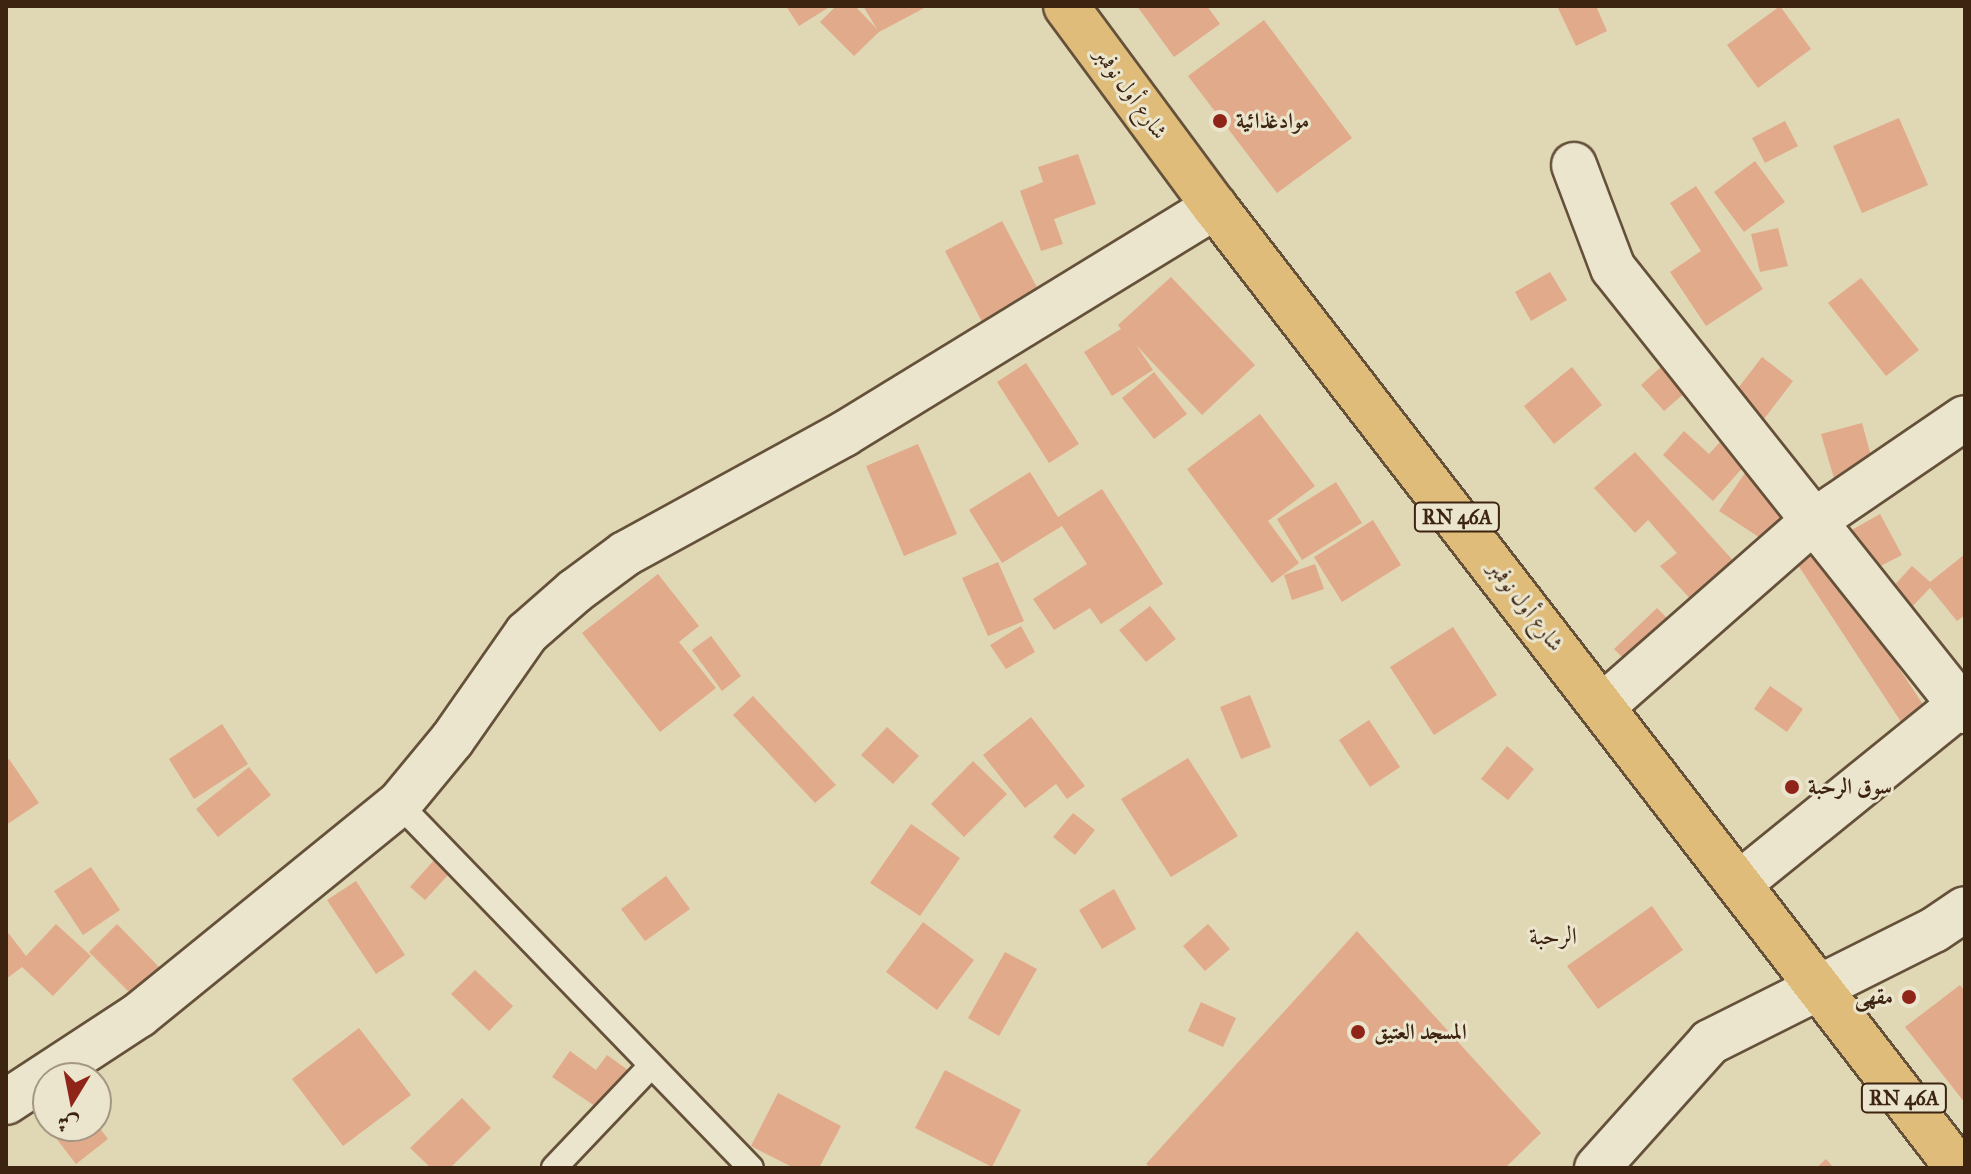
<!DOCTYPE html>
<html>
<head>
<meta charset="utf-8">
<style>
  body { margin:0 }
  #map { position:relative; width:1971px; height:1174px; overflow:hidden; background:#e0d7b4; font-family:"IM FELL Great Primer",Amiri,serif }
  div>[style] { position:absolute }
  .building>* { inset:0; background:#e1ab8b }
  .roads { filter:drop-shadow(2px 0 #65513a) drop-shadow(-2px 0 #65513a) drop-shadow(0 2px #65513a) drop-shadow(0 -2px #65513a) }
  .lane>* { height:24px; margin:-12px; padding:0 12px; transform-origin:12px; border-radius:12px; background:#ebe5ce }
  .street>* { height:44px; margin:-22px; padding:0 22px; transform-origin:22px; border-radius:22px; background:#ebe5ce }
  .primary>* { height:44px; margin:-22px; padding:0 22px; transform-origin:22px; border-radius:22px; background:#e0bc7a }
  .dots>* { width:22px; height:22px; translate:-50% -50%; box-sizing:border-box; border:4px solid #ebe5ce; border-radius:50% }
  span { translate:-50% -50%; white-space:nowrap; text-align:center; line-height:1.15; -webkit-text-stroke:6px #ebe5ce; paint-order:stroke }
  .shield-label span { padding:2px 6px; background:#ebe5ce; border:2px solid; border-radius:6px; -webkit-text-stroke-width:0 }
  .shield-label { font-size:20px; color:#3c2411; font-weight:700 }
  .street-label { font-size:22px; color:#3c2411 }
  .poi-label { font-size:22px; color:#3c2411; font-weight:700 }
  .left { translate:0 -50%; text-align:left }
  .right { translate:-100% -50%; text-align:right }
  .neighbourhood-label { font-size:24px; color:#3c2411 }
  .frame { position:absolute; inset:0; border:8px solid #3c2411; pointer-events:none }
  .north { position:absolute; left:32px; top:1062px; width:80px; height:80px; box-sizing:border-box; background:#ebe5ce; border:2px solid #a59882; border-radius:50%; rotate:190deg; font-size:22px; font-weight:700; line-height:32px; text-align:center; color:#3c2411 }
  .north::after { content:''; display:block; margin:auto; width:28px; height:36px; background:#8f2418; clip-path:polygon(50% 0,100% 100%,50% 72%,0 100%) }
</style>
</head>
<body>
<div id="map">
  <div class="building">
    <div style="clip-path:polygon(786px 6px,831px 6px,799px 26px)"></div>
    <div style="clip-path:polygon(836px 6px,855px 6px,877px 29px,863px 6px,928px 6px,879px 32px,854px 56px,820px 22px)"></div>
    <div style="clip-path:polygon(1137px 6px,1207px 6px,1220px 24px,1174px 57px)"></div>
    <div style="clip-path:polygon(1557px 6px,1596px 6px,1607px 31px,1576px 46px)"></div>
    <div style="clip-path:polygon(1780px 6px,1811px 49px,1758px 88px,1727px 45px)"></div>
    <div style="clip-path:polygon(1264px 20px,1352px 138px,1277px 193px,1188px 76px)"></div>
    <div style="clip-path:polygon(1899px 118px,1928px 185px,1862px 213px,1833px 146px)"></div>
    <div style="clip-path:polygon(1785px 121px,1798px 146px,1765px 163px,1752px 138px)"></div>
    <div style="clip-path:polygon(1078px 154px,1096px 204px,1054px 219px,1063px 244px,1041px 251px,1020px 191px,1043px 182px,1038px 167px)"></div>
    <div style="clip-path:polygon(1755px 161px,1785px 202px,1744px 232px,1714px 192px)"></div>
    <div style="clip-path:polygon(1696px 186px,1763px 289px,1706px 326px,1670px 272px,1701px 251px,1670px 203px)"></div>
    <div style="clip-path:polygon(1002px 221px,1050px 312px,992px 341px,945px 251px)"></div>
    <div style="clip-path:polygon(1778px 228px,1788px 266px,1760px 272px,1751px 234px)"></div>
    <div style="clip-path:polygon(1550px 272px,1567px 300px,1531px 321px,1515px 292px)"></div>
    <div style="clip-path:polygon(1171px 277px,1255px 365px,1202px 415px,1136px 345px,1153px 370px,1112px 396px,1084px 352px,1121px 329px,1118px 325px)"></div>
    <div style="clip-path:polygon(1861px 278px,1919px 350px,1886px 376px,1828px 303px)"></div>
    <div style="clip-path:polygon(1762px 357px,1793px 381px,1761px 423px,1729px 400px)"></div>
    <div style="clip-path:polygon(1026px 363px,1079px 444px,1049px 463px,997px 382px)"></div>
    <div style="clip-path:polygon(1662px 366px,1686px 392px,1664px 411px,1641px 385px)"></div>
    <div style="clip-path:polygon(1572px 367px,1602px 405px,1554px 444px,1524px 406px)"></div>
    <div style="clip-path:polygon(1154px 372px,1187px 414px,1154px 439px,1122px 398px)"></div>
    <div style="clip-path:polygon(1260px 414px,1315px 486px,1268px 521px,1299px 563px,1272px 583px,1187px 469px)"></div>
    <div style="clip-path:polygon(1862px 423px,1878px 481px,1838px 492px,1821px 434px)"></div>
    <div style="clip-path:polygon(1684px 431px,1709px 454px,1729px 432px,1754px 455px,1713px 501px,1663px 455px)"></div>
    <div style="clip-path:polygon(918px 444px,957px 534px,904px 556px,866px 466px)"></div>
    <div style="clip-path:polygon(1635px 452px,1738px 566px,1695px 604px,1660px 566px,1677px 553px,1648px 520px,1635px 533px,1594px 488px)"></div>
    <div style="clip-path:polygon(1749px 467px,1806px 505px,1777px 549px,1719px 511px)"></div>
    <div style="clip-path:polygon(1030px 472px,1058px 517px,1102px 489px,1163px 584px,1101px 624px,1090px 608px,1054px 630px,1033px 599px,1087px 564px,1062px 526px,1002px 563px,969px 510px)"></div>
    <div style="clip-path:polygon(1336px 482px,1362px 523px,1302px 560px,1277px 519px)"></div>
    <div style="clip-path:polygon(1880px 514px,1902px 555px,1871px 571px,1850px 531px)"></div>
    <div style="clip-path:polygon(1373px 520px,1401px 565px,1342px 602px,1314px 557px)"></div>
    <div style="clip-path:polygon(1815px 541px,1934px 721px,1911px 737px,1792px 556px)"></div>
    <div style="clip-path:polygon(1965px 554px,1965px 615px,1957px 621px,1930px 588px,1911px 608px,1891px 589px,1912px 566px,1930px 582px)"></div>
    <div style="clip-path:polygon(998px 562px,1024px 621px,988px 636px,962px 578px)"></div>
    <div style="clip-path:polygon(1315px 564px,1324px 589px,1292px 600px,1284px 575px)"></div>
    <div style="clip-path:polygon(658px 574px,699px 626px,679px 642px,716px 688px,660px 732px,582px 633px)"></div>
    <div style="clip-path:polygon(1150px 606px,1176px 639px,1146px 662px,1119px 630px)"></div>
    <div style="clip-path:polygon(1657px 608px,1680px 631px,1637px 672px,1614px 649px)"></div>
    <div style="clip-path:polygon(1021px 626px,1035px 652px,1006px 669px,990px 645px)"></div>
    <div style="clip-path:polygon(1453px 627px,1497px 695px,1434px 735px,1390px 667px)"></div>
    <div style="clip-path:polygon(711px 636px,741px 676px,722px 691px,692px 650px)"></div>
    <div style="clip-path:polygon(1770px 686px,1803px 709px,1787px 732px,1754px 709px)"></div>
    <div style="clip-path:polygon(1250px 695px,1271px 747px,1241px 759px,1220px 707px)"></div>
    <div style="clip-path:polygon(753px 696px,836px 785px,815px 803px,733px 715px)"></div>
    <div style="clip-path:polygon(1031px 717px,1085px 786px,1067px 799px,1056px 784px,1025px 808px,983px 755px)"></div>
    <div style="clip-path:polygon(1369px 720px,1400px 767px,1370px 787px,1339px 740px)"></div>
    <div style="clip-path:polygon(222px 724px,248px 764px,194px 799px,169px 759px)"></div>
    <div style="clip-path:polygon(887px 727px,919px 756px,893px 784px,861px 755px)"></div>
    <div style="clip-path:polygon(1507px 746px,1534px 769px,1508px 800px,1481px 779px)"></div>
    <div style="clip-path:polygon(1188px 758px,1238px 836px,1171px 877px,1121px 799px)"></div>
    <div style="clip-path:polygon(9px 759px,39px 803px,6px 825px,6px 761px)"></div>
    <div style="clip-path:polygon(973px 761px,1007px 794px,964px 837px,931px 804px)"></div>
    <div style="clip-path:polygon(249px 767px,271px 795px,218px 837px,196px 809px)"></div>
    <div style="clip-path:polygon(1073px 813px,1095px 830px,1075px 855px,1053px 837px)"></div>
    <div style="clip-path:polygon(911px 824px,960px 858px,920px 916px,870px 883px)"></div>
    <div style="clip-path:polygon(435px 859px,450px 873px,425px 900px,410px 887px)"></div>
    <div style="clip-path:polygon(91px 867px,120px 910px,83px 935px,54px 891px)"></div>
    <div style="clip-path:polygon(666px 876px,690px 909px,645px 941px,621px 909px)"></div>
    <div style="clip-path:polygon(356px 881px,405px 955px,376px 974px,327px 900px)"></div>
    <div style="clip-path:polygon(1114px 889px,1136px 929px,1102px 949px,1079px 910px)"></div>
    <div style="clip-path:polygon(1652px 906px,1683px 950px,1598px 1009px,1567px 966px)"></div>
    <div style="clip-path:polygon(923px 922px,974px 960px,937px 1010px,886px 972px)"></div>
    <div style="clip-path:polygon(56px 924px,91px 956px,53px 996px,22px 967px,6px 979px,6px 930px,26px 956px)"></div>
    <div style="clip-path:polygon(117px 924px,160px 968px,132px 995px,89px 952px)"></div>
    <div style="clip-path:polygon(1208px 924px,1230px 949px,1205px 971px,1183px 946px)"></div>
    <div style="clip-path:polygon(1357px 931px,1541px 1133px,1505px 1168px,1151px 1168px,1146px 1164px)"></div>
    <div style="clip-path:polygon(1005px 952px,1037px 969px,999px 1036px,968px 1018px)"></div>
    <div style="clip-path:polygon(475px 970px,513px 1006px,489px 1031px,451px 994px)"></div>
    <div style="clip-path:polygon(1960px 985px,1965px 991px,1965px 1103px,1905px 1027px)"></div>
    <div style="clip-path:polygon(1201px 1002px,1236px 1018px,1223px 1047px,1188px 1031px)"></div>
    <div style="clip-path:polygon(359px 1028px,411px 1095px,343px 1146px,292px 1079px)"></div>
    <div style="clip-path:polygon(570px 1051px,596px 1070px,607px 1055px,635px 1075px,608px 1115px,552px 1077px)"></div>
    <div style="clip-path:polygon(945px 1070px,1021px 1110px,992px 1167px,915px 1128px)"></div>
    <div style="clip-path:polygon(48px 1093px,48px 1126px,98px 1126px,108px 1139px,76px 1164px,31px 1106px)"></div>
    <div style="clip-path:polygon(778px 1093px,841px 1126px,819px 1168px,794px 1168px,751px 1146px)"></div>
    <div style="clip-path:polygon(462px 1098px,491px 1128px,450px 1168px,431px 1168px,410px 1148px)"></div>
    <div style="clip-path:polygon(1826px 1159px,1834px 1168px,1816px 1168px)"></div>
  </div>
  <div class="roads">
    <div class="lane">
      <div style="left:399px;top:804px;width:506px;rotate:45.96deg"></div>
      <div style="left:554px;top:1168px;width:138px;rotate:-46.5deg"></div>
    </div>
    <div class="street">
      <div style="left:1574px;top:165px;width:110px;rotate:69.3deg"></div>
      <div style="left:1613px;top:268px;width:566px;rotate:51.53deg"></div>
      <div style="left:1604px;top:705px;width:276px;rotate:-41.3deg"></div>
      <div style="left:1811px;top:523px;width:186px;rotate:-34.3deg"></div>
      <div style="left:1740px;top:883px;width:283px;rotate:-39deg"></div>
      <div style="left:6px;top:1102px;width:159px;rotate:-33.2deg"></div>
      <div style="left:139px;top:1015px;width:335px;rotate:-39.1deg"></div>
      <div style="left:399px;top:804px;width:83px;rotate:-50.4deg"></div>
      <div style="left:452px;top:740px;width:131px;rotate:-55deg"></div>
      <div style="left:527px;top:633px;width:64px;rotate:-41.2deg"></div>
      <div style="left:575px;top:591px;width:62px;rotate:-36.5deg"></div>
      <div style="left:625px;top:554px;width:250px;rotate:-28.7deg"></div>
      <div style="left:844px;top:434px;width:435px;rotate:-31.5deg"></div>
      <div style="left:1597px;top:1168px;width:169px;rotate:-48.1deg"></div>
      <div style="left:1710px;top:1042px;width:250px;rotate:-26.6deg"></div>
      <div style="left:1934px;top:930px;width:37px;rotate:-34deg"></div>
    </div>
    <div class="primary">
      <div style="left:1066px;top:6px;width:250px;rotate:53.5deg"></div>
      <div style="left:1215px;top:207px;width:1215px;rotate:52.29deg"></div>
    </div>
  </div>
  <div class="dots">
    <div style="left:1220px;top:121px;background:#8f2418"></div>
    <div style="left:1792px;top:787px;background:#8f2418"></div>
    <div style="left:1909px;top:997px;background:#8f2418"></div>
    <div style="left:1358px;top:1032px;background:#8f2418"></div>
  </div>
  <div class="shield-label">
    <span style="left:1457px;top:517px">RN 46A</span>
    <span style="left:1904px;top:1098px">RN 46A</span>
  </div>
  <div class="street-label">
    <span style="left:1131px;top:93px;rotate:54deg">شارع أول نوفمبر</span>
    <span style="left:1526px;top:606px;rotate:52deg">شارع أول نوفمبر</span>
  </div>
  <div class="poi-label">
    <span class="left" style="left:1236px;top:121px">موادغذائية</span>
    <span class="left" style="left:1808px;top:787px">سوق الرحبة</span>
    <span class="right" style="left:1893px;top:997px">مقهى</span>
    <span class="left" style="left:1374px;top:1032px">المسجد العتيق</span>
  </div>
  <div class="neighbourhood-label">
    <span style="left:1553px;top:937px">الرحبة</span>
  </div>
  <div class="frame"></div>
  <div class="north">ش</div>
</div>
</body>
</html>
